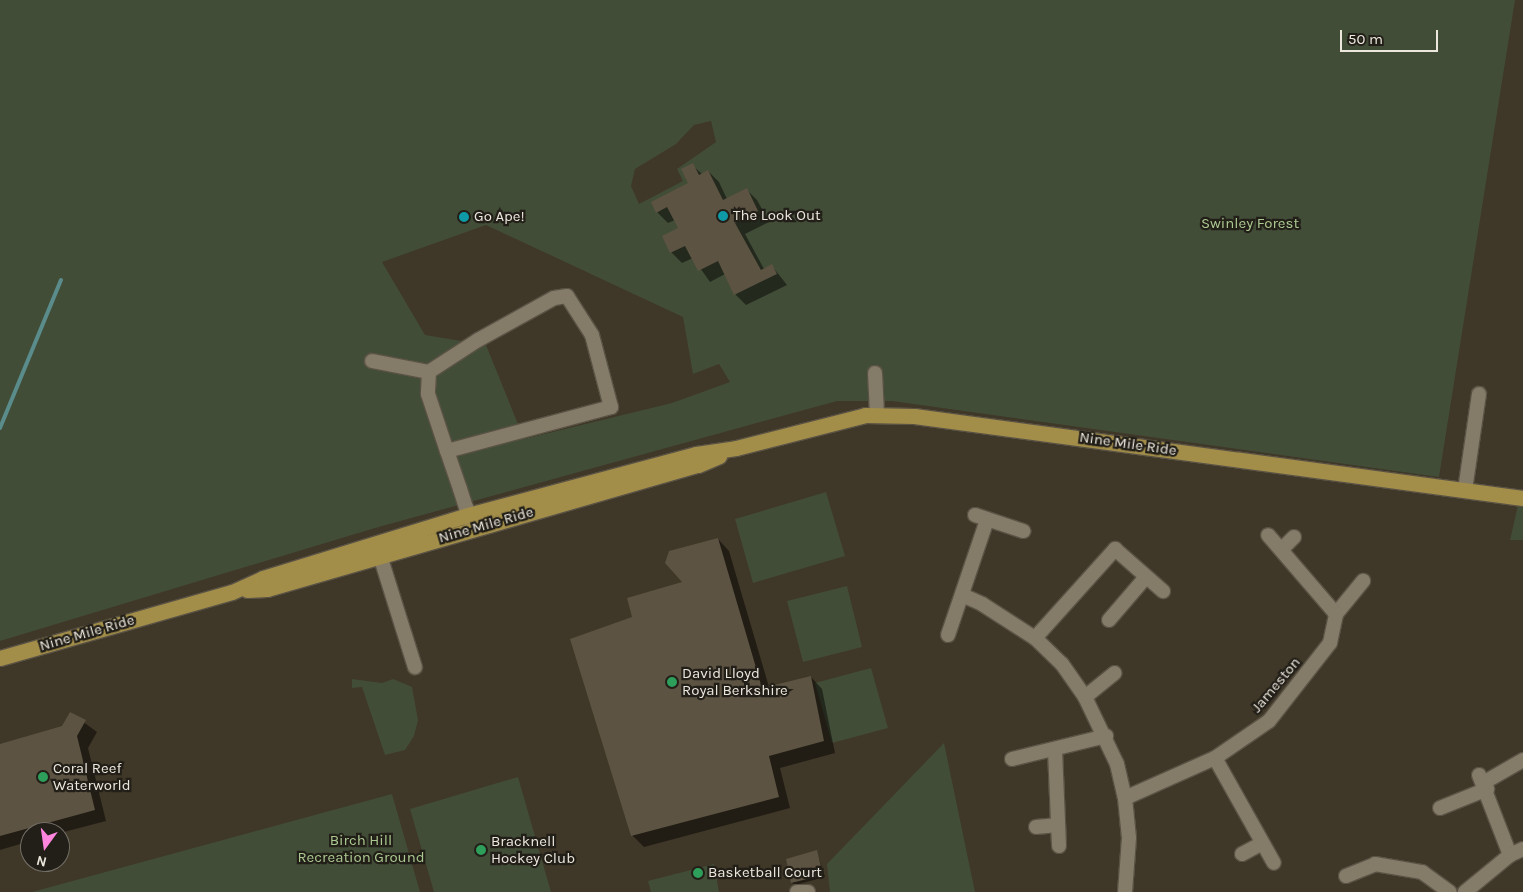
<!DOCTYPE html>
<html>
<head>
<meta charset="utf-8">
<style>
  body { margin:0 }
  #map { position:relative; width:1523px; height:892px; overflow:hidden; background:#3f3727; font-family:Karla,sans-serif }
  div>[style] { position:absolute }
  .green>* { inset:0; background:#424d38 }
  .shadow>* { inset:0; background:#0007 }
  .stream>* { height:4px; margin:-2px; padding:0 2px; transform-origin:2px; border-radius:2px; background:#5b8c8c }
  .building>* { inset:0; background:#5c5342 }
  .roads { filter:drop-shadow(1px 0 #5a5345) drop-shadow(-1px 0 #5a5345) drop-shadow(0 1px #5a5345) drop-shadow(0 -1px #5a5345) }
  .minor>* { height:14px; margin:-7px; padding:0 7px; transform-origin:7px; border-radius:7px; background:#847b69 }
  .major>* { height:15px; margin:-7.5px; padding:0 7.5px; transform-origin:7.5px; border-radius:7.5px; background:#a38e49 }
  .dots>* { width:14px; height:14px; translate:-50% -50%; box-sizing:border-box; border:2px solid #221f18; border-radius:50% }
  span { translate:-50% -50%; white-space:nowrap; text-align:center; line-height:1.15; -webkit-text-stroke:4.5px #221f18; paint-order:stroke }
  .poi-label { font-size:15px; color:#ede8de }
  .left { translate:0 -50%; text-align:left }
  .park-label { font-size:15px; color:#acc991 }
  .street-label { font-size:15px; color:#ede8de }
  .north { position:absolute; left:20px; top:822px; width:50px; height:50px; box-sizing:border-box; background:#221f18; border:1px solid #736f67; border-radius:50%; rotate:194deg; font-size:14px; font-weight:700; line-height:20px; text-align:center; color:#ede8de }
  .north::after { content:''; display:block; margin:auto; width:18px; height:22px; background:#ff85df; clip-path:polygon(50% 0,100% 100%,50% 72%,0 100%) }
  .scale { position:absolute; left:1340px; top:30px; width:98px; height:22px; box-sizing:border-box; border:2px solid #ede8de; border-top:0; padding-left:6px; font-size:15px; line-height:18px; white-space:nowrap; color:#ede8de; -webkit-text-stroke:4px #221f18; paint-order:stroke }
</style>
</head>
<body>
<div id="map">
  <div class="green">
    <div style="clip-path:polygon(evenodd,0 0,1515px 0,1439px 477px,892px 401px,837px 401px,375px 528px,0 641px,0 0,711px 121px,716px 142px,677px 169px,683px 181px,639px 204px,631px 186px,635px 169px,676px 144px,694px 125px,711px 121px,0 0,486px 225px,683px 317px,693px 374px,719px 364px,730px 382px,672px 403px,524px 439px,486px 345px,425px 335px,382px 262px,486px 225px)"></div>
    <div style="clip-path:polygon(826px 492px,845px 556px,753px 583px,735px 519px)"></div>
    <div style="clip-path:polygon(1519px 501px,1523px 502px,1523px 540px,1510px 540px)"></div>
    <div style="clip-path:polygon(847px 586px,862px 647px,803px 662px,787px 601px)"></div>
    <div style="clip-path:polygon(871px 668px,888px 728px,832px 743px,815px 683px)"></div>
    <div style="clip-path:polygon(352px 679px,382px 683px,393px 679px,412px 687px,418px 720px,414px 736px,405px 750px,385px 755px,362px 687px,352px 688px)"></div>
    <div style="clip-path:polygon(944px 743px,975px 892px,830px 892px,827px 864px)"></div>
    <div style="clip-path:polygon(518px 777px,551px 892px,434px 892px,410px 809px)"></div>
    <div style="clip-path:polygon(392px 794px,420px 892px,32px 892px)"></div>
    <div style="clip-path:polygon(714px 864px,719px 892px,651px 892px,648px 881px)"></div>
  </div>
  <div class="shadow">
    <div style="clip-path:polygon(692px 165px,702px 174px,708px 171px,719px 182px,727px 199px,746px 189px,757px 200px,769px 222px,745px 234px,764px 269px,772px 266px,787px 285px,746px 305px,735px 294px,725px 274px,710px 282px,693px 258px,682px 263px,671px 252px,680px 229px,675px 220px,668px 223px,657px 212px,690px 184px)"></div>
    <div style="clip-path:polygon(718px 539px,729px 551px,769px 687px,811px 677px,822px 689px,835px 753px,780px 768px,790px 808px,644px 847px,632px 835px,634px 618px,685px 582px)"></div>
    <div style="clip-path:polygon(71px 713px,97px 732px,88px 748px,106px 821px,60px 833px,30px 832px,30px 841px,0 850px,0 745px,62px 727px)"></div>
    <div style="clip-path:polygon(817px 852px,825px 877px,795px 885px,792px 883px)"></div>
  </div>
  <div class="stream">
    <div style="left:0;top:428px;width:160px;rotate:-67.6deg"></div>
  </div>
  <div class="building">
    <div style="clip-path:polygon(693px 163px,699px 175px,708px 170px,723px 200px,747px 188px,758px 211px,735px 223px,761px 270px,772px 264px,777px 274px,734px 295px,718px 261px,698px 271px,685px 246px,670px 253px,662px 236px,678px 228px,667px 207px,656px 213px,651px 202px,688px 183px,681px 169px)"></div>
    <div style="clip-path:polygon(718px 538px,762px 688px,811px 676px,824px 741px,769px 756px,779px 797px,631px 836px,570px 639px,632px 617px,627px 598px,682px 582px,665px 563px,669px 551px)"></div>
    <div style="clip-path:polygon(70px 712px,86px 720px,77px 736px,95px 810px,0 836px,0 744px,62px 726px)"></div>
    <div style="clip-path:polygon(817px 850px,823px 875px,791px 883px,786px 859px)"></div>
  </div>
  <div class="roads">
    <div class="minor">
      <div style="left:372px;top:361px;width:58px;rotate:10.9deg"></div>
      <div style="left:875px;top:373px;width:41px;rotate:87.2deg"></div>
      <div style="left:447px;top:451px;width:170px;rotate:-15deg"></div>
      <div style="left:611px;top:407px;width:74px;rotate:-104.8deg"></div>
      <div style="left:592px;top:335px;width:46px;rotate:-122.7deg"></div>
      <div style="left:567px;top:296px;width:13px;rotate:171deg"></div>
      <div style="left:554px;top:298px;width:87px;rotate:151.1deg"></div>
      <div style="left:478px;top:340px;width:59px;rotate:146.9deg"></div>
      <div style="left:429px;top:372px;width:22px;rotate:93deg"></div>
      <div style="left:428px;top:394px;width:60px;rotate:71.6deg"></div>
      <div style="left:447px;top:451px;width:40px;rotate:71.1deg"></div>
      <div style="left:460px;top:489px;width:19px;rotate:72deg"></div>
      <div style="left:466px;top:507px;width:23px;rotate:72deg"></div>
      <div style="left:1465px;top:490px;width:97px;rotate:-81.7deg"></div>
      <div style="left:975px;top:515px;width:51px;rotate:18.4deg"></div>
      <div style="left:377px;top:546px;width:127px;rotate:72.6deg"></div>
      <div style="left:1282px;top:549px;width:17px;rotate:-45deg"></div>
      <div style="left:962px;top:595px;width:22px;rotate:24deg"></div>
      <div style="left:982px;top:604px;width:63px;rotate:32.7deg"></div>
      <div style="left:1035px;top:638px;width:37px;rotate:44deg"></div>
      <div style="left:1062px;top:664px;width:40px;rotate:55.1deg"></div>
      <div style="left:1085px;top:697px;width:74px;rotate:64.5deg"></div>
      <div style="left:1117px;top:764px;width:35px;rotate:77deg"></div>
      <div style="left:1125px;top:798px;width:40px;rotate:84.3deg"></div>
      <div style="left:1129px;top:838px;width:54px;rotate:94.2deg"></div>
      <div style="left:1336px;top:614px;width:43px;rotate:-50.7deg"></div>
      <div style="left:1109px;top:620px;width:57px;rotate:-49.3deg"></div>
      <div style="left:948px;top:635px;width:121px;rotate:-71.3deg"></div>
      <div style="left:1035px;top:638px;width:120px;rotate:-48deg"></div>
      <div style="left:1115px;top:549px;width:64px;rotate:41.2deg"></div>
      <div style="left:1085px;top:697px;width:38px;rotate:-39deg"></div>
      <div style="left:1055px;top:750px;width:96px;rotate:87.6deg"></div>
      <div style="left:1215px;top:758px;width:120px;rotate:60.7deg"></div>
      <div style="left:1012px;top:759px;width:97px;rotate:-13.7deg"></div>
      <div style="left:1479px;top:775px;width:86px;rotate:68.8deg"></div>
      <div style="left:1483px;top:783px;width:46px;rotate:-29.9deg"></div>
      <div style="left:1125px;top:798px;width:98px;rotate:-24deg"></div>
      <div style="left:1215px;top:758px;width:65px;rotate:-34.4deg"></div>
      <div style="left:1269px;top:721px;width:99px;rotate:-52deg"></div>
      <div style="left:1330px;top:643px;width:30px;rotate:-78deg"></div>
      <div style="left:1336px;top:614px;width:104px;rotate:-130.7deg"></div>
      <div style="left:1440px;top:808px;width:51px;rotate:-22deg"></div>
      <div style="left:1036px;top:827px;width:22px;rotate:-5deg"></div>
      <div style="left:1242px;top:854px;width:21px;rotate:-28deg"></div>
      <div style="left:1346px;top:876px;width:31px;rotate:-22deg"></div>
      <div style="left:1375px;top:864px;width:48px;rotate:9.7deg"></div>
      <div style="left:1422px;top:872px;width:34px;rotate:36deg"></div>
      <div style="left:797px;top:892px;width:11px"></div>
      <div style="left:1465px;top:892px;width:58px;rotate:-39.4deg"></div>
      <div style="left:1510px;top:855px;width:14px;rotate:-25deg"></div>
    </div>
    <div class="major">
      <div style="left:247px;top:590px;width:20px;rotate:-3deg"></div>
      <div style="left:267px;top:589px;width:448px;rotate:-16.1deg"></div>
      <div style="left:698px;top:465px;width:23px;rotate:-23deg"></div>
      <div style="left:0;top:658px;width:241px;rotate:-15.9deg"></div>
      <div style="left:232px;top:592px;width:34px;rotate:-24deg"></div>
      <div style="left:263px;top:578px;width:214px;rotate:-17.1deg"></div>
      <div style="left:468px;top:515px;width:236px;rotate:-15deg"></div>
      <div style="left:696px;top:454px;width:40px;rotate:-8.5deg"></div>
      <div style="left:736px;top:448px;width:133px;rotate:-14.3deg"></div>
      <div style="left:865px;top:415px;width:49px;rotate:1.2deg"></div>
      <div style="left:914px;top:416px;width:614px;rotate:7.67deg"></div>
    </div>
  </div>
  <div class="dots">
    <div style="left:723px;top:216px;background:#0f9aa8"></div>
    <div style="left:464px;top:217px;background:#0f9aa8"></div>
    <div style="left:672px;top:682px;background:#2e9e5b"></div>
    <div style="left:43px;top:777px;background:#2e9e5b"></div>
    <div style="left:481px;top:850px;background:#2e9e5b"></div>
    <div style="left:698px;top:873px;background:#2e9e5b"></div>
  </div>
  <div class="poi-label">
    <span class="left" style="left:733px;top:216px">The Look Out</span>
    <span class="left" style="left:474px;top:217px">Go Ape!</span>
    <span class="left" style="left:682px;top:682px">David Lloyd<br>Royal Berkshire</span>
    <span class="left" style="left:53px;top:777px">Coral Reef<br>Waterworld</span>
    <span class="left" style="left:491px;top:850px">Bracknell<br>Hockey Club</span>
    <span class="left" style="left:708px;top:873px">Basketball Court</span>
  </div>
  <div class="park-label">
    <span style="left:1250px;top:224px">Swinley Forest</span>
    <span style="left:361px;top:849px">Birch Hill<br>Recreation Ground</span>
  </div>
  <div class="street-label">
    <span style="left:1128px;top:444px;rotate:8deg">Nine Mile Ride</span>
    <span style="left:486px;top:525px;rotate:-16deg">Nine Mile Ride</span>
    <span style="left:87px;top:633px;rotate:-16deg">Nine Mile Ride</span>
    <span style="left:1276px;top:685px;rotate:-50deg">Jameston</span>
  </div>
  <div class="north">N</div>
  <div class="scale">50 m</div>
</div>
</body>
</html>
